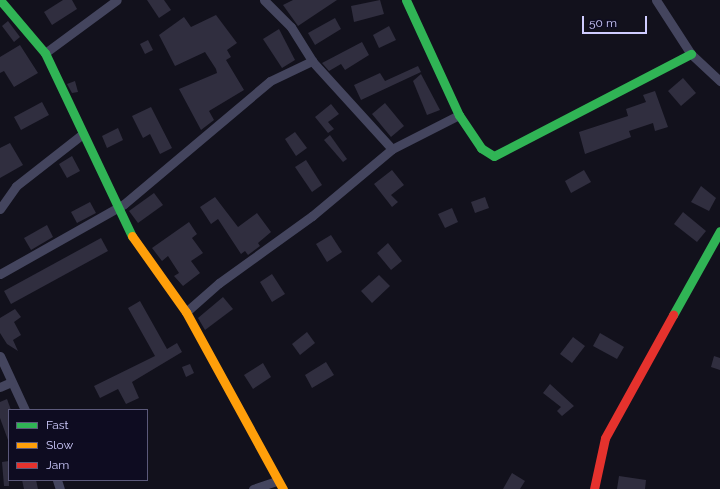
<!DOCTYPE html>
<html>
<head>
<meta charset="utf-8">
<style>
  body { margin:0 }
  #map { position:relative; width:720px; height:489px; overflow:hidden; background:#12111c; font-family:Raleway,sans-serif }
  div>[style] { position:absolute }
  .building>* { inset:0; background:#302e3f }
  .street>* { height:9px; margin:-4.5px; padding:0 4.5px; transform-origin:4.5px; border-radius:4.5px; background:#44455e }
  .fast>* { height:9px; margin:-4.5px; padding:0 4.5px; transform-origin:4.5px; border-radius:4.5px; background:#30b455 }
  .slow>* { height:9px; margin:-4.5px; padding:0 4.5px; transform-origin:4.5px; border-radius:4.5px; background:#ff9f0a }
  .jam>* { height:9px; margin:-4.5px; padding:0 4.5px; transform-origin:4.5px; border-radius:4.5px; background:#e5322d }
  span { translate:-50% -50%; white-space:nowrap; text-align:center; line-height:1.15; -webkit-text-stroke:3px #0e0c21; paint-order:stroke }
  .legend { position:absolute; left:8px; top:409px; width:140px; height:72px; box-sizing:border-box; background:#0e0c21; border:1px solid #5b597a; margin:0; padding:5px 7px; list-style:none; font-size:12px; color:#cfccff }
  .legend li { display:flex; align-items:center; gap:8px; height:20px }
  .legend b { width:20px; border:1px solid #5b597a }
  .scale { position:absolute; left:582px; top:16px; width:65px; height:18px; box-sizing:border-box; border:2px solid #cfccff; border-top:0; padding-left:5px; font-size:12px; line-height:14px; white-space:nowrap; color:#cfccff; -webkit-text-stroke:3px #0e0c21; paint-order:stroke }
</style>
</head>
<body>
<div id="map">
  <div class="building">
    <div style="clip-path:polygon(63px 0,72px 0,77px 9px,52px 25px,44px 12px)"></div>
    <div style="clip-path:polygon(147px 0,164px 0,171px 10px,159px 18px)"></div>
    <div style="clip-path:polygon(293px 0,337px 0,298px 26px,283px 5px)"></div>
    <div style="clip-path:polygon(380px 0,384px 14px,354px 22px,351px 6px)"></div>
    <div style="clip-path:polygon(216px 15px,237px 43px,227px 50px,231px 57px,226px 60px,244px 90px,209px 111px,214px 120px,201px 130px,179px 89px,217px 73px,216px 69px,205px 52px,175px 66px,159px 35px,184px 17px,191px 27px)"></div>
    <div style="clip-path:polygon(335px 18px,341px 29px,315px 45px,308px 33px)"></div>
    <div style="clip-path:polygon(8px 21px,20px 37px,14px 42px,2px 26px)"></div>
    <div style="clip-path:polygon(389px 26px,396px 40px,379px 48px,373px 35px)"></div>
    <div style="clip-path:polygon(279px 29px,295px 60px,282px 68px,263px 39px)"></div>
    <div style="clip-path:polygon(148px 40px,153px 50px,145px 54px,140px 44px)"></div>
    <div style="clip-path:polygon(362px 42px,369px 55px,345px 70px,341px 64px,329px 71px,322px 63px)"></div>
    <div style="clip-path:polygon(20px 45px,38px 73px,14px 87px,4px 71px,0 73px,0 57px)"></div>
    <div style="clip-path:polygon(418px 66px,421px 72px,361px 100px,354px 85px,380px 73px,385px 81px)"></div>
    <div style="clip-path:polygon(421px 74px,440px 110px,427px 115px,413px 81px)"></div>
    <div style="clip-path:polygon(683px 78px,696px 93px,681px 106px,668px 91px)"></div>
    <div style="clip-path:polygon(75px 81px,78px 92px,72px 93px,67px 84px)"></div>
    <div style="clip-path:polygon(655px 91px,668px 127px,655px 131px,653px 123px,629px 131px,631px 137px,585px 154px,579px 132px,628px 116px,626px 109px,646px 102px,643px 95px)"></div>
    <div style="clip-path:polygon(42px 102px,49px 115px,21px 130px,14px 117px)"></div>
    <div style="clip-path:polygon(385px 103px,404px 126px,391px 137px,372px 114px)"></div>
    <div style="clip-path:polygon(331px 104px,339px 114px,328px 122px,334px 129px,328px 133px,315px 117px)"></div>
    <div style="clip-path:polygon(151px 107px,172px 148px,160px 154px,150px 134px,143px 138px,132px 116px)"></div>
    <div style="clip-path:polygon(118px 128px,123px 140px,107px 148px,102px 136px)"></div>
    <div style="clip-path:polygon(295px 132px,307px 148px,296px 156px,285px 139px)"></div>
    <div style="clip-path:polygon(330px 135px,347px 159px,343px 162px,324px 140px)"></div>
    <div style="clip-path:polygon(10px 143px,23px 165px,0 178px,0 148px)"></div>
    <div style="clip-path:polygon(72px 156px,80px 171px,67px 178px,59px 164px)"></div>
    <div style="clip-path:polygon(306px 160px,322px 185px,312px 192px,295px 167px)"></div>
    <div style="clip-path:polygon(392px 170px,404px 185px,391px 195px,398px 202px,392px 207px,374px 184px)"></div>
    <div style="clip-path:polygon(584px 170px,591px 182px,571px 193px,565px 181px)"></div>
    <div style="clip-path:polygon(701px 186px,716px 198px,709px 211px,691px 202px)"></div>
    <div style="clip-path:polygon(154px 193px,163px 205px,138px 223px,129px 211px)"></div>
    <div style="clip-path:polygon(215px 197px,238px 227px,257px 213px,271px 232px,258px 243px,260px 246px,248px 255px,245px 251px,241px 254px,218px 219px,211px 224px,200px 207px)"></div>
    <div style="clip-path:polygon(485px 197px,489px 208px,475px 213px,471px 202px)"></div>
    <div style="clip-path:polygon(90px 202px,96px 213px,77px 223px,71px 212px)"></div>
    <div style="clip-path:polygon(452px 208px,458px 222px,445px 228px,438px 214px)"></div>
    <div style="clip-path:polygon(683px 212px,706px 231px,697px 242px,674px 224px)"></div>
    <div style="clip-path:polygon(189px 222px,197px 234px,192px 238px,203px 253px,191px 261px,200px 273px,183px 286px,174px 276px,179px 273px,168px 256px,162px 261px,152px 248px)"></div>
    <div style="clip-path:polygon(47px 225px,53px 237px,31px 250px,24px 238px)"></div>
    <div style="clip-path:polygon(331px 235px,342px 252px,327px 262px,316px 244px)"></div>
    <div style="clip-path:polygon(101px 238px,108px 251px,11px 304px,4px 291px)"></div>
    <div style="clip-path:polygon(388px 243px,402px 261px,391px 270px,377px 253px)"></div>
    <div style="clip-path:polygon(272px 274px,285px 294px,272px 302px,260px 282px)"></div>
    <div style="clip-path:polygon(379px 275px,390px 286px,372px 303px,361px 291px)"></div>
    <div style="clip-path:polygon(223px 297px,233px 309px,205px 330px,198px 318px)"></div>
    <div style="clip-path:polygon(140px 301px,167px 349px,177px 343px,182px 352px,132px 382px,139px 398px,126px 404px,118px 389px,100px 398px,94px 386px,155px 356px,128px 308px)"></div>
    <div style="clip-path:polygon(15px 309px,21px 317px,14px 322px,21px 335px,13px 340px,18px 351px,7px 344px,0 333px,0 318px)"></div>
    <div style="clip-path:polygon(307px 332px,315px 343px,300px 355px,292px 344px)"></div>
    <div style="clip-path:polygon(600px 333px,624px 347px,617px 359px,593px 346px)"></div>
    <div style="clip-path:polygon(573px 337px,585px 346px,572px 363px,560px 354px)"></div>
    <div style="clip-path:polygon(714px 356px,720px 358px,720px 370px,711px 367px)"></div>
    <div style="clip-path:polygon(326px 362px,334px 375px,312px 388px,305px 375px)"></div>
    <div style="clip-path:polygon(263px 363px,271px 377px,253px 389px,244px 375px)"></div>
    <div style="clip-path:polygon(190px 364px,194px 373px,186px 377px,182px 367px)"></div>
    <div style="clip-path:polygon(550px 384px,574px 406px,562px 416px,557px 411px,561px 407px,543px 393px)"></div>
    <div style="clip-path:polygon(7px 399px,11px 410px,8px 440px,0 418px,0 402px)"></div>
    <div style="clip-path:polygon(9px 461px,9px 486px,4px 486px,2px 462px)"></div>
    <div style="clip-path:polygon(512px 473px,525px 481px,520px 489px,503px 489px)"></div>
    <div style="clip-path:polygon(619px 476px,646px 480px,645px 489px,617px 489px)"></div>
    <div style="clip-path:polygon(22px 480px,36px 480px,38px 489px,24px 489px)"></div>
  </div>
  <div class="street">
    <div style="left:264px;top:0;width:38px;rotate:45deg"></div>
    <div style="left:291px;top:27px;width:40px;rotate:58deg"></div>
    <div style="left:312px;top:61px;width:119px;rotate:47.7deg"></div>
    <div style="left:656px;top:0;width:64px;rotate:57.1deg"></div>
    <div style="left:691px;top:54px;width:40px;rotate:43deg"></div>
    <div style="left:45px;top:53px;width:89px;rotate:-36.4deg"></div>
    <div style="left:0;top:209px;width:28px;rotate:-55deg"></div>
    <div style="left:16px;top:186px;width:81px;rotate:-38deg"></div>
    <div style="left:0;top:274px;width:142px;rotate:-29.4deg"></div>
    <div style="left:124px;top:204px;width:191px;rotate:-40.1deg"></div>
    <div style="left:270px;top:81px;width:47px;rotate:-25.5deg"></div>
    <div style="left:186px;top:312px;width:44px;rotate:-41.3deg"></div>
    <div style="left:219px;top:283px;width:115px;rotate:-35.8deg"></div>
    <div style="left:312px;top:216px;width:104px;rotate:-39.9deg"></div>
    <div style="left:392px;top:149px;width:75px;rotate:-26.9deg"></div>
    <div style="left:0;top:356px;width:60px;rotate:65.2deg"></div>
    <div style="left:0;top:387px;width:12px;rotate:-24deg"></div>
    <div style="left:57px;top:480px;width:9px;rotate:72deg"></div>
    <div style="left:253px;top:489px;width:24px;rotate:-19deg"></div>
  </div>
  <div class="fast">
    <div style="left:0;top:0;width:70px;rotate:49.7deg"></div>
    <div style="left:45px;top:53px;width:203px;rotate:64.6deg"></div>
    <div style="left:406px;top:0;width:127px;rotate:65.3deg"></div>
    <div style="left:459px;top:115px;width:40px;rotate:56deg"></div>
    <div style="left:481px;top:148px;width:15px;rotate:32deg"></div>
    <div style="left:494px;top:156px;width:222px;rotate:-27.4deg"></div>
    <div style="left:673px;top:315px;width:96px;rotate:-60.8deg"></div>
  </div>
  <div class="slow">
    <div style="left:132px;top:236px;width:93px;rotate:54.6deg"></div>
    <div style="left:186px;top:312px;width:202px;rotate:61.3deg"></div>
  </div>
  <div class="jam">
    <div style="left:594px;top:489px;width:52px;rotate:-77.8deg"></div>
    <div style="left:605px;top:438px;width:141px;rotate:-61.1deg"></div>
  </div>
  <ul class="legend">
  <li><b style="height:5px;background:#30b455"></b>Fast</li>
  <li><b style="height:5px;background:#ff9f0a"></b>Slow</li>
  <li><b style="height:5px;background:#e5322d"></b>Jam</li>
  </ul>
  <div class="scale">50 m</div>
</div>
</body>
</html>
